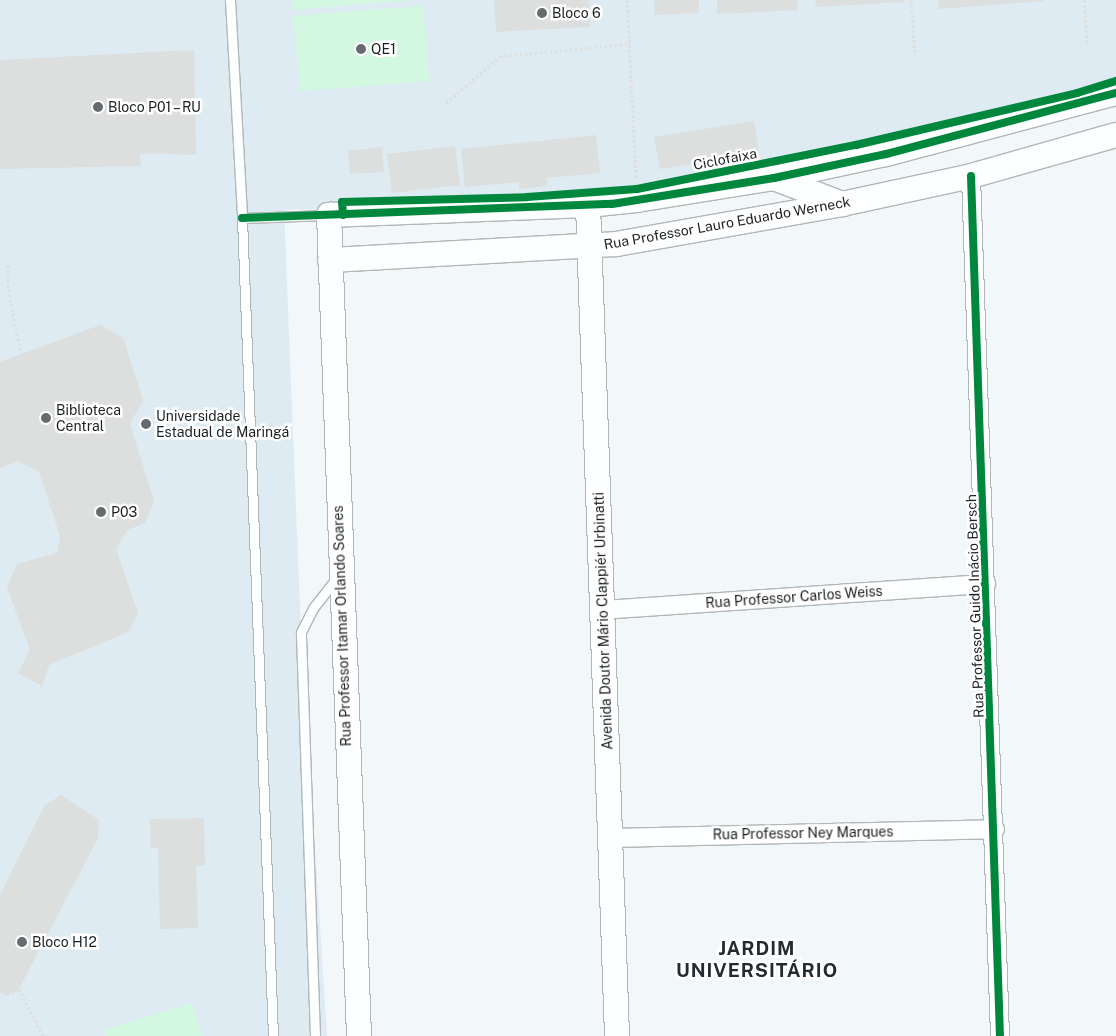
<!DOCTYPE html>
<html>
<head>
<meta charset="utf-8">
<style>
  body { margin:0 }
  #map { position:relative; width:1116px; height:1036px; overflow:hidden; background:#f2f7fa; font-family:"Public Sans",sans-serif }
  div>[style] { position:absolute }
  .built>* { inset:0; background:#deebf2 }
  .green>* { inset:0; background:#d2f8e1 }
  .building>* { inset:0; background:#dddede }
  .path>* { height:3px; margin-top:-1.5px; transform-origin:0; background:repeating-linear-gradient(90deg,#dee0e0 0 2.5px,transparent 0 5px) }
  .roads { filter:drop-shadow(1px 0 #b2b6b9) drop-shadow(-1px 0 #b2b6b9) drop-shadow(0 1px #b2b6b9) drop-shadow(0 -1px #b2b6b9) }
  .lane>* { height:9px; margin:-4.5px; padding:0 4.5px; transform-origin:4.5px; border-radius:4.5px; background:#fdfefe }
  .street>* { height:18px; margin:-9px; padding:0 9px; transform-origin:9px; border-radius:9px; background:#fdfefe }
  .secondary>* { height:24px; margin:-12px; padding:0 12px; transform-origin:12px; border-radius:12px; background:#fdfefe }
  .cycleway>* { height:8px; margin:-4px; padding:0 4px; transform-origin:4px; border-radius:4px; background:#00873e }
  .dots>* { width:14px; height:14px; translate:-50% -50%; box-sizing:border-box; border:2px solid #fff; border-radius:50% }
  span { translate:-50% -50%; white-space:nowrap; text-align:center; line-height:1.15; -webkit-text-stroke:5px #fff; paint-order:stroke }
  .poi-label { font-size:14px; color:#1c2023 }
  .left { translate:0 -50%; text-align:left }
  .street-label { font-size:14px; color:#1c2023 }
  .district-label { font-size:19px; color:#232b32; font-weight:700; letter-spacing:1px }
</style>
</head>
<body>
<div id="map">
  <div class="built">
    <div style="clip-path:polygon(0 0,1116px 0,1116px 89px,988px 121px,644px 196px,284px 210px,301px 632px,327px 1036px,0 1036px)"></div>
  </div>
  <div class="green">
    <div style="clip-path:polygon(293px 0,414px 0,294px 10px)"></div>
    <div style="clip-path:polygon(423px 6px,429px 81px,300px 91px,293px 16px)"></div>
    <div style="clip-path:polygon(192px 1003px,202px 1036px,105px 1036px,104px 1030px)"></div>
  </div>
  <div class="building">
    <div style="clip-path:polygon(494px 0,589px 0,590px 27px,496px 32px)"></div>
    <div style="clip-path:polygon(654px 0,699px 0,699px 13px,655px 15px)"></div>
    <div style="clip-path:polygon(717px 0,797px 0,798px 10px,717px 14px)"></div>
    <div style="clip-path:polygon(815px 0,904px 0,904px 2px,816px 7px)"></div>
    <div style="clip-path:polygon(938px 0,1044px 0,1044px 1px,939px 9px)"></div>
    <div style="clip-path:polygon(194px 50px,196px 155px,140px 153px,141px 166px,0 169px,0 60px)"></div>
    <div style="clip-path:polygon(754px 121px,759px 154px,660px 169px,654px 137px)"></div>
    <div style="clip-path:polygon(596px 135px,600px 173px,546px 178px,547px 186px,519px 189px,519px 182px,465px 187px,461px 149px)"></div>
    <div style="clip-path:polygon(455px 146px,460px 185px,392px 193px,387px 154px)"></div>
    <div style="clip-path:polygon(382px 147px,384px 172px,350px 174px,348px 151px)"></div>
    <div style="clip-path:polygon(100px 325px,123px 338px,143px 400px,130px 424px,154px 501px,145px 523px,127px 530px,116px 549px,138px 613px,128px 632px,49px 665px,42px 686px,18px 673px,30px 650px,7px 587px,17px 564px,57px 553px,60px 536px,39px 472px,18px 461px,0 468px,0 362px)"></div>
    <div style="clip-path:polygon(61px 795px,99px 820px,98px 838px,19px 989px,7px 995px,0 991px,0 895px,44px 806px)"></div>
    <div style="clip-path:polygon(204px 818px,205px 865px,196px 866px,198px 928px,160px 929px,158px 848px,151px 848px,150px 819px)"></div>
  </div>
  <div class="path">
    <div style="left:627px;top:0;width:179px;rotate:87.1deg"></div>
    <div style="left:911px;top:0;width:56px;rotate:85.9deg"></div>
    <div style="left:1084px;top:0;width:43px;rotate:86deg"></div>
    <div style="left:446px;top:103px;width:72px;rotate:-41deg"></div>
    <div style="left:500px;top:56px;width:131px;rotate:-5.3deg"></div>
    <div style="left:8px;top:265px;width:24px;rotate:90deg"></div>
    <div style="left:8px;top:289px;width:66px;rotate:78.7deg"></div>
    <div style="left:0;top:991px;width:8px;rotate:30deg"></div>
    <div style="left:7px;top:995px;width:13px;rotate:-27deg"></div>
    <div style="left:19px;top:989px;width:53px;rotate:62.9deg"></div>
  </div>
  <div class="roads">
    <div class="lane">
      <div style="left:230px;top:0;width:218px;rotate:86.8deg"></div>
      <div style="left:242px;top:218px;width:819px;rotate:87.83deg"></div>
      <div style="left:242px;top:218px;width:87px;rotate:-2deg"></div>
      <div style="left:315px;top:1036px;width:404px;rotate:-92deg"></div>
      <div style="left:301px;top:632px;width:28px;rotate:-63deg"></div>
      <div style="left:314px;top:607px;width:37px;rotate:-52deg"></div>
    </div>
    <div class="street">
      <div style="left:971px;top:176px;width:860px;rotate:88.07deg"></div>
      <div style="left:602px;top:610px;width:385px;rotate:-3.9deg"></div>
      <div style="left:610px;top:838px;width:385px;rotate:-1.3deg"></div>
    </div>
    <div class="secondary">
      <div style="left:774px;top:178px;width:73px;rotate:20.9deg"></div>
      <div style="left:588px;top:205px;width:832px;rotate:88deg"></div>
      <div style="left:330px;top:260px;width:286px;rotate:-3.2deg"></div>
      <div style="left:616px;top:244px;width:230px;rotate:-10deg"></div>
      <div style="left:842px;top:204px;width:132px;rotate:-12.2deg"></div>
      <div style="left:971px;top:176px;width:151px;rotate:-15.8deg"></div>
      <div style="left:359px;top:1036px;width:822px;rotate:-92.09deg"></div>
      <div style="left:329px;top:215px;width:259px;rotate:-2.2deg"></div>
      <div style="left:588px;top:205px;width:49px;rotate:-5.8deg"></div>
      <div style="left:637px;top:200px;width:139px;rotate:-9.1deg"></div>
      <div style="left:774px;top:178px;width:115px;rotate:-12.1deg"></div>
      <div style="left:886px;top:154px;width:238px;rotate:-14.9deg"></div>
    </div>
  </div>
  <div class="cycleway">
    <div style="left:971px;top:176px;width:860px;rotate:88.07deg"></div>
    <div style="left:343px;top:215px;width:13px;rotate:-94deg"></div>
    <div style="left:342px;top:202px;width:185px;rotate:-1.5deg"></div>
    <div style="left:527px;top:197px;width:110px;rotate:-4.2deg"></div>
    <div style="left:637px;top:189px;width:223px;rotate:-11.4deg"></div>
    <div style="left:856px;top:145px;width:227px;rotate:-13.2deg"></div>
    <div style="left:1077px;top:93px;width:41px;rotate:-17.1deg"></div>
    <div style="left:242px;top:218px;width:370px;rotate:-2.2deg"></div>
    <div style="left:612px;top:204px;width:164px;rotate:-9.1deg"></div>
    <div style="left:774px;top:178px;width:115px;rotate:-12.1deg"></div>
    <div style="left:886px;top:154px;width:238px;rotate:-14.9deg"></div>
  </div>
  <div class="dots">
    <div style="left:542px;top:13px;background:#676b6e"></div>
    <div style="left:361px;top:49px;background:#676b6e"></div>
    <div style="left:98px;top:107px;background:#676b6e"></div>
    <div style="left:46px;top:418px;background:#676b6e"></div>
    <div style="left:146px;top:424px;background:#676b6e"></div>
    <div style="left:101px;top:512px;background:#676b6e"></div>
    <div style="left:22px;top:942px;background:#676b6e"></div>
  </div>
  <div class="poi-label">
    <span class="left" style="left:552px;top:13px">Bloco 6</span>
    <span class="left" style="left:371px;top:49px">QE1</span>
    <span class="left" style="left:108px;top:107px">Bloco P01 – RU</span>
    <span class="left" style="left:56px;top:418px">Biblioteca<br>Central</span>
    <span class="left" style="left:156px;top:424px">Universidade<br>Estadual de Maringá</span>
    <span class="left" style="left:111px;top:512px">P03</span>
    <span class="left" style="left:32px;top:942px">Bloco H12</span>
  </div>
  <div class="street-label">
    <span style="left:725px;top:159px;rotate:-11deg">Ciclofaixa</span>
    <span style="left:727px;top:223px;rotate:-10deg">Rua Professor Lauro Eduardo Werneck</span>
    <span style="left:794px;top:597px;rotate:-4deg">Rua Professor Carlos Weiss</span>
    <span style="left:975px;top:606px;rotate:-92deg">Rua Professor Guido Inácio Bersch</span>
    <span style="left:603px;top:621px;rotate:-92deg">Avenida Doutor Mário Clappiér Urbinatti</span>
    <span style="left:342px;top:626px;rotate:-92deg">Rua Professor Itamar Orlando Soares</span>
    <span style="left:803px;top:833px;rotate:-1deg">Rua Professor Ney Marques</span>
  </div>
  <div class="district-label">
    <span style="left:757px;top:960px">JARDIM<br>UNIVERSITÁRIO</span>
  </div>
</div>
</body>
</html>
